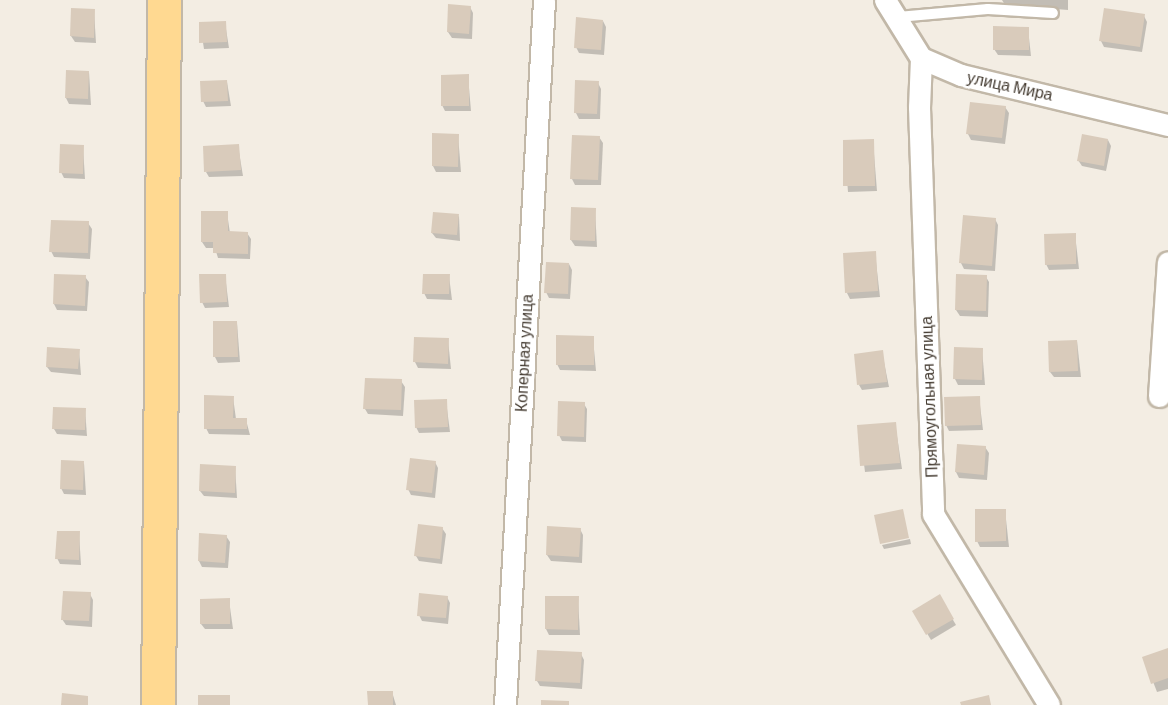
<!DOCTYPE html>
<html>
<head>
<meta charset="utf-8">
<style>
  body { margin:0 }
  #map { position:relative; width:1168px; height:705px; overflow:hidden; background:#f3ede3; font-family:Barlow,sans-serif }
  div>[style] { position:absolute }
  .shadow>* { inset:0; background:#0003 }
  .building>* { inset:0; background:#d9cbbb }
  .roads { filter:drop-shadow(2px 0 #c2b8a8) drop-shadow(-2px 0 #c2b8a8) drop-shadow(0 2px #c2b8a8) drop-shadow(0 -2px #c2b8a8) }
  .service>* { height:10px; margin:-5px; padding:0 5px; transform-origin:5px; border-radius:5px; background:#fff }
  .minor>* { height:21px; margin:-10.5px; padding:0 10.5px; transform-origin:10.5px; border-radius:10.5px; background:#fff }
  .primary>* { height:33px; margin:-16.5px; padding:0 16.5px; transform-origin:16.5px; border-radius:16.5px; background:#ffd991 }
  span { translate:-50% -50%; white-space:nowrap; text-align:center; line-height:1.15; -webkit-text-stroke:5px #fff; paint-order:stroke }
  .street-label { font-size:16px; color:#463d33 }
</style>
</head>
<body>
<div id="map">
  <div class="shadow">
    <div style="clip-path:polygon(1002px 0,1068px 0,1068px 10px,1005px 5px)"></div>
    <div style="clip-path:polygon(470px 7px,473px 13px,472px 39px,452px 38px,448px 32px)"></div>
    <div style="clip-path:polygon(94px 10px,96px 43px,75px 42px,71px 36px)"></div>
    <div style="clip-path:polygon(1144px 16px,1147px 22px,1142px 52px,1104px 47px,1101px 41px)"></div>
    <div style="clip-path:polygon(603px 21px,606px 27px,604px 55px,579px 53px,576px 47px)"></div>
    <div style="clip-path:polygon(225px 23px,229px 48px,204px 49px,200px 24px)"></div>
    <div style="clip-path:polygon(1028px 29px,1031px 56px,998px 55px,994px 49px)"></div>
    <div style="clip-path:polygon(89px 72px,91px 105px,69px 104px,66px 98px)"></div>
    <div style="clip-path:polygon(468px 76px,471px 111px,445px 111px,442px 105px)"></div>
    <div style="clip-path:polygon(227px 82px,231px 106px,206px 107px,203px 101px)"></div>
    <div style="clip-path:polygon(598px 83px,601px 89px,600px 119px,579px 119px,576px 113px)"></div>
    <div style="clip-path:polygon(1005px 107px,1009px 113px,1005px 144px,971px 140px,968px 134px)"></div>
    <div style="clip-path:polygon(458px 135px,461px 172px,436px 172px,433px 166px)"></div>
    <div style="clip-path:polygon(599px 137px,603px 143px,601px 185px,575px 185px,572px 179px)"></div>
    <div style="clip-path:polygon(1108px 140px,1111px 146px,1106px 171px,1082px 166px,1078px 160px)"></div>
    <div style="clip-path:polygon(844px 141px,873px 141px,877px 191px,848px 192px)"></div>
    <div style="clip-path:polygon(238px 146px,243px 176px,209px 177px,206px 172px)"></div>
    <div style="clip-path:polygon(83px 147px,85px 179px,64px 178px,61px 172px)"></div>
    <div style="clip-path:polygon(595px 209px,597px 247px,575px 246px,571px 240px)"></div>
    <div style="clip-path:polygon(227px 213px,230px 233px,247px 233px,251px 239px,250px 259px,218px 258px,215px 248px,206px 248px,202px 242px)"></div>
    <div style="clip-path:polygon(459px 216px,460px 241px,436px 238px,432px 233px)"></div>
    <div style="clip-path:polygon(995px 219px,998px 225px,995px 271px,964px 269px,961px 263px)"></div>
    <div style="clip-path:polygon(88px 223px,92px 229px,90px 259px,54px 257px,51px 251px)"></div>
    <div style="clip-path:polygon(1075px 234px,1079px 269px,1049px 270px,1046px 264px)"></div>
    <div style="clip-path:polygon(875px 253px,880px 297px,850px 299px,847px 293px)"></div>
    <div style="clip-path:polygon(569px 264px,572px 270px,570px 299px,549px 298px,546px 292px)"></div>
    <div style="clip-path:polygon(225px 275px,229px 307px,205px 308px,202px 302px)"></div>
    <div style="clip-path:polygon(449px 276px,452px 300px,427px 299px,424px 293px)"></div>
    <div style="clip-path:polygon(85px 277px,89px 282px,87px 311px,57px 310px,54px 304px)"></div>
    <div style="clip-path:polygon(986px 277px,989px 282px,988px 317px,960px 316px,956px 310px)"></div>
    <div style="clip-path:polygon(237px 323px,240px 362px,218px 363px,215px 357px)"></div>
    <div style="clip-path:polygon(593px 338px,596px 371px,560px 370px,557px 364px)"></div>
    <div style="clip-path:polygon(448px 340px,451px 369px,418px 368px,415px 362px)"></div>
    <div style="clip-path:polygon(1077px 341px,1081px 377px,1054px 377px,1050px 372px)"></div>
    <div style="clip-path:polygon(982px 349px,985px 385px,958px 385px,955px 379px)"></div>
    <div style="clip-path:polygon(79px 350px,81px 375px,51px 372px,47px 367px)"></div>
    <div style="clip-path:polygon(882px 352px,889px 387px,862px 390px,859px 385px)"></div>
    <div style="clip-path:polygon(401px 381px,405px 387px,403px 416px,368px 414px,365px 409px)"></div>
    <div style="clip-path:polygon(233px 397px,236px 419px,246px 420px,250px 435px,209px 434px,206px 428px)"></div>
    <div style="clip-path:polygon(979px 397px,983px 430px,949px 431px,946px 425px)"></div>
    <div style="clip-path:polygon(446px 401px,450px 432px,419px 433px,416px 427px)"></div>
    <div style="clip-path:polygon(584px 404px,587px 409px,586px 442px,562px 441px,559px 435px)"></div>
    <div style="clip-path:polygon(85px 409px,87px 436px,57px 434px,54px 429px)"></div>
    <div style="clip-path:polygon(895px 423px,902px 469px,865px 472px,859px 426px)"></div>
    <div style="clip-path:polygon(985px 447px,989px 453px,987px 480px,959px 478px,956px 472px)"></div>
    <div style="clip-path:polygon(435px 462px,438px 468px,435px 498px,411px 495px,408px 489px)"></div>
    <div style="clip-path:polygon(84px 463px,86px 495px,64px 494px,61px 488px)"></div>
    <div style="clip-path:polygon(235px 467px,237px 498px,204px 496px,200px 491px)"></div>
    <div style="clip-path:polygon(1005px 510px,1009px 547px,980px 547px,977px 541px)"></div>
    <div style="clip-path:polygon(442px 528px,446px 534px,442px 564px,419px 561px,416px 556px)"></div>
    <div style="clip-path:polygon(580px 529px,583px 535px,582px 563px,551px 561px,547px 555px)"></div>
    <div style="clip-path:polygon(79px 533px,81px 565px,60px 564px,57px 558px)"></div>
    <div style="clip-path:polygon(226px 536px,230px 542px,228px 568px,202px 567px,199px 561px)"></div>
    <div style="clip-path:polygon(910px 539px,911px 544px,884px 549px,882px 545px)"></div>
    <div style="clip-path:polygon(90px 594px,93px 600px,92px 627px,66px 625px,62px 619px)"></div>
    <div style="clip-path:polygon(939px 596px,956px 625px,931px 640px,914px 611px)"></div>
    <div style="clip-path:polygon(447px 597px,450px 603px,448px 624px,422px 621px,419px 615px)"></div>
    <div style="clip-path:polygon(578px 598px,580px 635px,549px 635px,546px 629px)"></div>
    <div style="clip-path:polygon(229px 600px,233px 629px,205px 629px,201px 624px)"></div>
    <div style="clip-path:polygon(1168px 650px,1168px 689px,1157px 692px,1144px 658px)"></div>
    <div style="clip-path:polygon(581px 654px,584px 660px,582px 689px,540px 686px,537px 681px)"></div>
    <div style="clip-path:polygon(392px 692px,396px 705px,369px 705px)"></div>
  </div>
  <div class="building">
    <div style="clip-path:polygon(448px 4px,471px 6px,469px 34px,447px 32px)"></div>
    <div style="clip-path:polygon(71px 8px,95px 9px,94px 38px,70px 36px)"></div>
    <div style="clip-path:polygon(1104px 8px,1145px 14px,1140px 47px,1099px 41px)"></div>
    <div style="clip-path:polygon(576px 17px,603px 20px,601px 50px,574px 48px)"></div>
    <div style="clip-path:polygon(226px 21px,227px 42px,199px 43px,199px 22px)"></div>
    <div style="clip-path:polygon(993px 26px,1029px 27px,1029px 50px,993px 50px)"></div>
    <div style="clip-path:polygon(66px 70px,89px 71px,88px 99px,65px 98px)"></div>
    <div style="clip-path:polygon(469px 74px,469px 106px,441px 106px,441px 75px)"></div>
    <div style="clip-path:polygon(227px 80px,228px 101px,201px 102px,200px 81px)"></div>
    <div style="clip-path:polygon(575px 80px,599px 81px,597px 114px,574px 113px)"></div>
    <div style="clip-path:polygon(970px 102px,1006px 106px,1002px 138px,966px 134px)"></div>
    <div style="clip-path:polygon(432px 133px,459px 134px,458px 167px,432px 166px)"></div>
    <div style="clip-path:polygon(1082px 134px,1108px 139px,1104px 166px,1077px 161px)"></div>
    <div style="clip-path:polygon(572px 135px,600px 136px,598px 180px,570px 179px)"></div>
    <div style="clip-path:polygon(874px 139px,875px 186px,843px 186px,843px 140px)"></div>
    <div style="clip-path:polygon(60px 144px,84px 145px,83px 174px,59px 173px)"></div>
    <div style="clip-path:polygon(239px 144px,241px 170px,204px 172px,203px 146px)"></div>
    <div style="clip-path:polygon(571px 207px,596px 208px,595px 241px,570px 240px)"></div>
    <div style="clip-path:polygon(201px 211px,228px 211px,228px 231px,248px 232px,248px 254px,213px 253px,213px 242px,201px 242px)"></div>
    <div style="clip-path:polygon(433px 212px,459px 214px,457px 235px,431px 233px)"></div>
    <div style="clip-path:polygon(963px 215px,996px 218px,992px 266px,959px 263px)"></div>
    <div style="clip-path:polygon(51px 220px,89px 221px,88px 253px,49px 252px)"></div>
    <div style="clip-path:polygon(1076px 233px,1076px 264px,1045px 265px,1044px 234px)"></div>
    <div style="clip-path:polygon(876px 251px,878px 291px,845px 293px,843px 253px)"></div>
    <div style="clip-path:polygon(546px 262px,569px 263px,568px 294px,544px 293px)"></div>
    <div style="clip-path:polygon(54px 274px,86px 275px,85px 306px,53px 304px)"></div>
    <div style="clip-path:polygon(199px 274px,226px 274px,227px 302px,200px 303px)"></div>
    <div style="clip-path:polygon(423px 274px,450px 274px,449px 294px,422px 294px)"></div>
    <div style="clip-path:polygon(956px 274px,987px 275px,986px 311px,955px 310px)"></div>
    <div style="clip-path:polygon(213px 321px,237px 321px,238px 357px,213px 357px)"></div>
    <div style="clip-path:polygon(556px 335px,594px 336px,594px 365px,556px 365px)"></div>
    <div style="clip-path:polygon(414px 337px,449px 338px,448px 364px,413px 362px)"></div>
    <div style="clip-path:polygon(1077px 340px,1078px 371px,1049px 372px,1048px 341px)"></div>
    <div style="clip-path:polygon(47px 347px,80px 349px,78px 369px,46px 367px)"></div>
    <div style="clip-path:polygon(954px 347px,983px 348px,982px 380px,953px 379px)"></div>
    <div style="clip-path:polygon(883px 350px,887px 382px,857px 385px,854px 354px)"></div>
    <div style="clip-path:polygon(365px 378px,402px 379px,401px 410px,363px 409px)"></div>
    <div style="clip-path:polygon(204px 395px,234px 396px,233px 418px,247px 418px,247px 429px,204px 429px)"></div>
    <div style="clip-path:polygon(980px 396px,981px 425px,945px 426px,944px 397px)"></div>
    <div style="clip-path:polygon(447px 399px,448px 427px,415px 428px,414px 400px)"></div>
    <div style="clip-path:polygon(558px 401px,585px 402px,584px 437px,557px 436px)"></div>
    <div style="clip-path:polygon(53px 407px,86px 408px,85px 430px,52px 429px)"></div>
    <div style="clip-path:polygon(896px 422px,900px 463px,860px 466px,857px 425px)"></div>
    <div style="clip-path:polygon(957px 444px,986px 446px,984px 475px,955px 472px)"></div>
    <div style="clip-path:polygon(410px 458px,436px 461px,432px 493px,406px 490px)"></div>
    <div style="clip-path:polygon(61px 460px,84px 461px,83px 490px,60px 489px)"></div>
    <div style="clip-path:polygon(200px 464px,236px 466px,235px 493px,199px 491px)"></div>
    <div style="clip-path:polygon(903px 509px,909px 538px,880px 544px,874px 515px)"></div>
    <div style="clip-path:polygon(975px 509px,1006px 509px,1006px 541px,975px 542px)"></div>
    <div style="clip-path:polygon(418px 524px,443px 527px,440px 559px,414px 556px)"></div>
    <div style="clip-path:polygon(547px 526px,581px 528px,579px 557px,546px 555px)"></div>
    <div style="clip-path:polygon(57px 531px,80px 531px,79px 560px,55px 559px)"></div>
    <div style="clip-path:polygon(199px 533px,227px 535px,225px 563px,198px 561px)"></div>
    <div style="clip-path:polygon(63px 591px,91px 592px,89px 621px,61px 620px)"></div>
    <div style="clip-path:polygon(419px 593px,448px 596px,446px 618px,417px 616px)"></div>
    <div style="clip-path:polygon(940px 594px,954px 619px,926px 635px,912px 611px)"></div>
    <div style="clip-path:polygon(545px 596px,579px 596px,578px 630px,545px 629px)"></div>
    <div style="clip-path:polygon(230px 598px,230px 624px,200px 624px,200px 599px)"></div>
    <div style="clip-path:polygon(1168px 648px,1168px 678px,1151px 684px,1142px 657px)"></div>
    <div style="clip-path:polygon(537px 650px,582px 652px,580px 683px,535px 681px)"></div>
    <div style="clip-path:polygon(367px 691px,393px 691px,393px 705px,368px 705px)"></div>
    <div style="clip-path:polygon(62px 693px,88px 696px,88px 705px,61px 705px)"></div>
    <div style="clip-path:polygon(198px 695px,230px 695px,230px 705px,198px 705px)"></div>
    <div style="clip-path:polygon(989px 695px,991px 705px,961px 705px,960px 702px)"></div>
    <div style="clip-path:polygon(541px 700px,569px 701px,569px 705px,541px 705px)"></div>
  </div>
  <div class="roads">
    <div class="service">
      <div style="left:898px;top:17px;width:90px;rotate:-5.1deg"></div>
      <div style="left:988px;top:9px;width:65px;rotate:3.5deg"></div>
    </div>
    <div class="minor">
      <div style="left:885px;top:0;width:68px;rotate:58.2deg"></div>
      <div style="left:921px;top:58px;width:43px;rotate:23deg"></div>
      <div style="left:961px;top:75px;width:213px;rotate:13.6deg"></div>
      <div style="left:921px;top:58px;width:49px;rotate:92.3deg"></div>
      <div style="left:919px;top:107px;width:407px;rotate:88deg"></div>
      <div style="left:933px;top:514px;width:223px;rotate:58.7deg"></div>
      <div style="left:1159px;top:396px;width:134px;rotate:-86.2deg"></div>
      <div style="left:505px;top:705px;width:706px;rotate:-86.83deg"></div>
    </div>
    <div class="primary">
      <div style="left:158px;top:705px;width:705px;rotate:-89.51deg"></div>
    </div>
  </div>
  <div class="street-label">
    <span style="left:1010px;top:86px;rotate:12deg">улица Мира</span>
    <span style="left:524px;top:353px;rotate:-87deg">Коперная улица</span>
    <span style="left:929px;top:397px;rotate:-92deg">Прямоугольная улица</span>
  </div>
</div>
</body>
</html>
